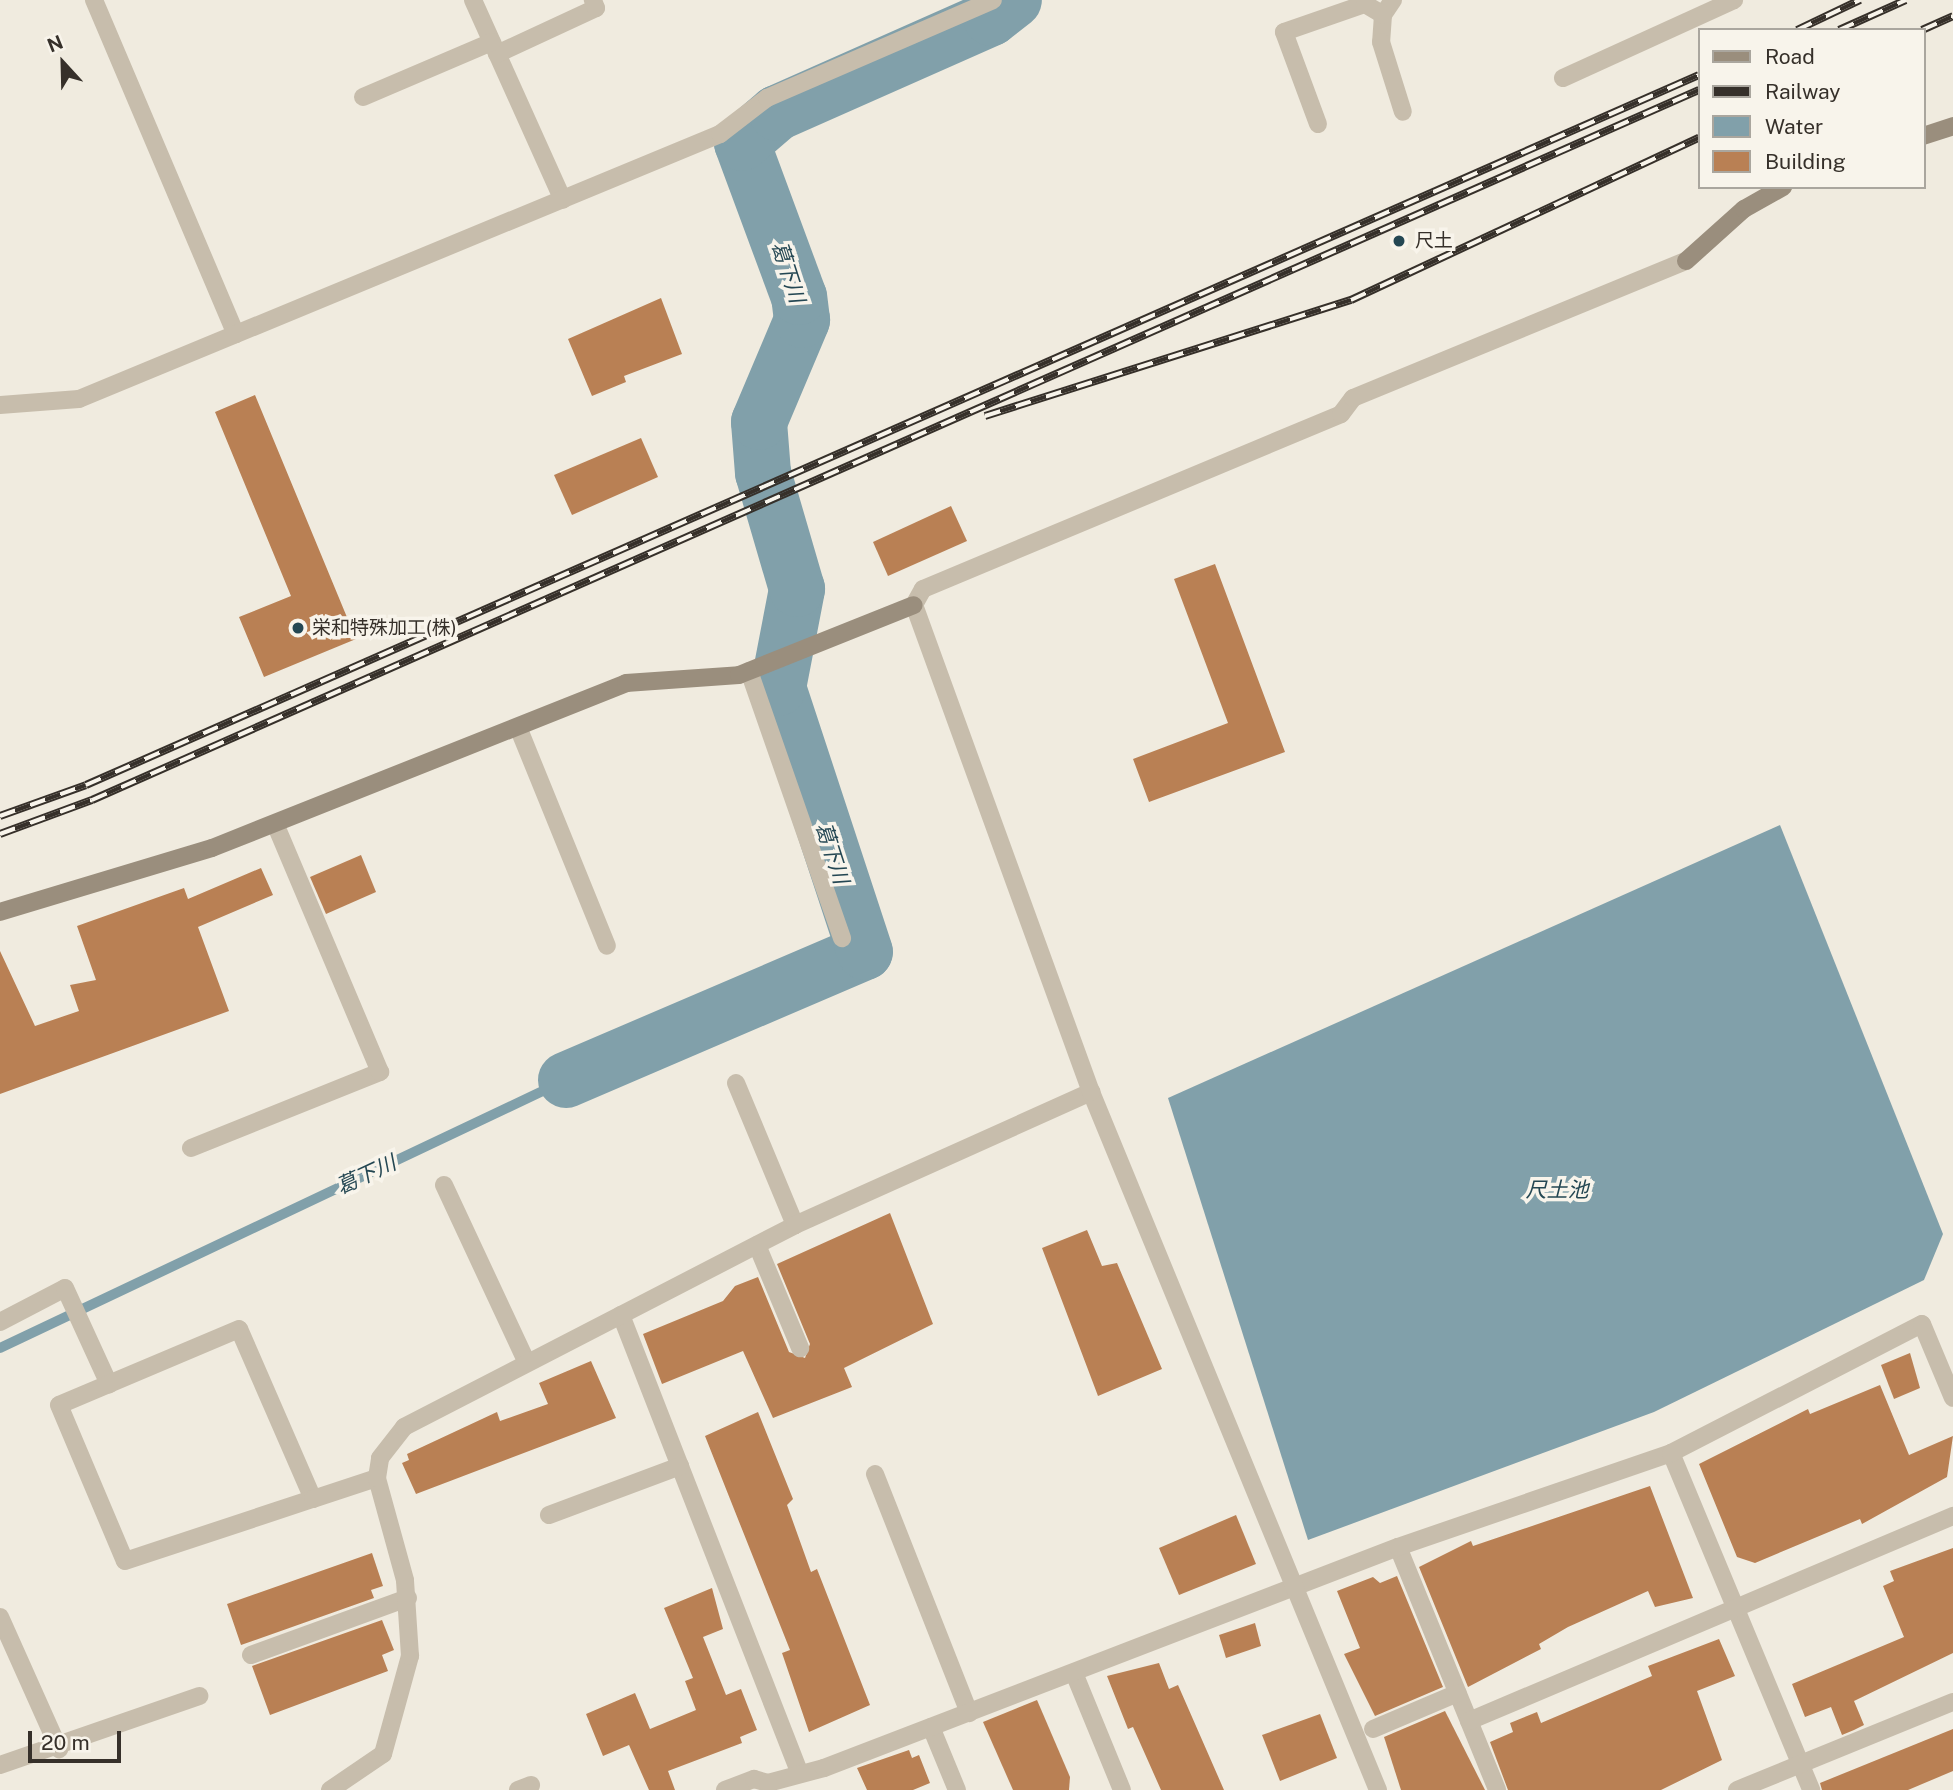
<!DOCTYPE html>
<html>
<head>
<meta charset="utf-8">
<style>
  body { margin:0 }
  #map { position:relative; width:1953px; height:1790px; overflow:hidden; background:#f0ebdf; font-family:"Public Sans","Noto Sans JP",sans-serif }
  div>[style] { position:absolute }
  .water>* { inset:0; background:#81a0aa }
  .stream>* { height:10px; margin:-5px; padding:0 5px; transform-origin:5px; border-radius:5px; background:#81a0aa }
  .river>* { height:56px; margin:-28px; padding:0 28px; transform-origin:28px; border-radius:28px; background:#81a0aa }
  .building>* { inset:0; background:#b98054 }
  .street>* { height:18px; margin:-9px; padding:0 9px; transform-origin:9px; border-radius:9px; background:#c7bdac }
  .secondary>* { height:18px; margin:-9px; padding:0 9px; transform-origin:9px; border-radius:9px; background:#9a8e7d }
  .rail>* { height:8px; margin-top:-4px; transform-origin:0; background:repeating-linear-gradient(90deg,#f8f4eb 0 16px,#36302a 0 32px); box-sizing:border-box; border-block:2px solid #36302a }
  .dots>* { width:19px; height:19px; translate:-50% -50%; box-sizing:border-box; border:4px solid #f8f4eb; border-radius:50% }
  span { translate:-50% -50%; white-space:nowrap; text-align:center; line-height:1.15; -webkit-text-stroke:7px #f8f4eb; paint-order:stroke }
  .poi-label { font-size:19px; color:#36302a }
  .left { translate:0 -50%; text-align:left }
  .water-label { font-size:21px; color:#244753; font-style:italic }
  .legend { position:absolute; left:1698px; top:28px; width:228px; height:161px; box-sizing:border-box; background:#f8f4eb; border:2px solid #aaa69e; margin:0; padding:9px 12px; list-style:none; font-size:21px; color:#36302a }
  .legend li { display:flex; align-items:center; gap:14px; height:35px }
  .legend b { width:35px; border:2px solid #aaa69e }
  .north { position:absolute; left:28px; top:28px; width:70px; height:70px; -webkit-text-stroke:5px #f8f4eb; paint-order:stroke; rotate:338deg; font-size:19px; font-weight:700; line-height:28px; text-align:center; color:#36302a }
  .north::after { content:''; display:block; margin:auto; width:24px; height:32px; background:#36302a; clip-path:polygon(50% 0,100% 100%,50% 72%,0 100%) }
  .scale { position:absolute; left:28px; top:1731px; width:93px; height:32px; box-sizing:border-box; border:4px solid #36302a; border-top:0; padding-left:9px; font-size:21px; line-height:24px; white-space:nowrap; color:#36302a; -webkit-text-stroke:5px #f8f4eb; paint-order:stroke }
</style>
</head>
<body>
<div id="map">
  <div class="water">
    <div style="clip-path:polygon(1780px 825px,1943px 1234px,1924px 1280px,1654px 1412px,1308px 1540px,1168px 1098px)"></div>
  </div>
  <div class="stream">
    <div style="left:0;top:1348px;width:626px;rotate:-25.34deg"></div>
  </div>
  <div class="river">
    <div style="left:566px;top:1080px;width:325px;rotate:-23.2deg"></div>
    <div style="left:865px;top:952px;width:278px;rotate:-108.2deg"></div>
    <div style="left:778px;top:688px;width:101px;rotate:-79.1deg"></div>
    <div style="left:797px;top:589px;width:121px;rotate:-106.3deg"></div>
    <div style="left:763px;top:473px;width:51px;rotate:-94.5deg"></div>
    <div style="left:759px;top:422px;width:111px;rotate:-67.1deg"></div>
    <div style="left:802px;top:320px;width:23px;rotate:-97deg"></div>
    <div style="left:799px;top:297px;width:164px;rotate:-110.3deg"></div>
    <div style="left:742px;top:143px;width:46px;rotate:-40.6deg"></div>
    <div style="left:777px;top:113px;width:234px;rotate:-23.9deg"></div>
    <div style="left:991px;top:18px;width:29px;rotate:-38deg"></div>
  </div>
  <div class="building">
    <div style="clip-path:polygon(661px 298px,682px 354px,624px 376px,626px 382px,592px 396px,568px 339px)"></div>
    <div style="clip-path:polygon(255px 395px,356px 639px,264px 677px,239px 617px,291px 596px,215px 412px)"></div>
    <div style="clip-path:polygon(641px 438px,658px 477px,572px 515px,554px 475px)"></div>
    <div style="clip-path:polygon(951px 506px,967px 541px,888px 576px,873px 542px)"></div>
    <div style="clip-path:polygon(1215px 564px,1285px 752px,1149px 802px,1133px 759px,1228px 723px,1174px 579px)"></div>
    <div style="clip-path:polygon(361px 855px,376px 892px,326px 914px,310px 877px)"></div>
    <div style="clip-path:polygon(261px 868px,273px 895px,198px 927px,229px 1011px,0 1094px,0 951px,35px 1026px,79px 1011px,70px 985px,96px 980px,77px 926px,184px 888px,188px 899px)"></div>
    <div style="clip-path:polygon(890px 1213px,933px 1324px,844px 1368px,852px 1387px,773px 1418px,743px 1351px,662px 1384px,643px 1334px,723px 1301px,735px 1286px,758px 1277px,789px 1352px,805px 1358px,810px 1344px,777px 1264px)"></div>
    <div style="clip-path:polygon(1087px 1230px,1102px 1266px,1117px 1263px,1162px 1369px,1098px 1396px,1042px 1248px)"></div>
    <div style="clip-path:polygon(1910px 1353px,1920px 1388px,1894px 1399px,1881px 1365px)"></div>
    <div style="clip-path:polygon(591px 1361px,616px 1418px,416px 1494px,402px 1463px,409px 1460px,407px 1454px,497px 1412px,500px 1421px,548px 1404px,539px 1383px)"></div>
    <div style="clip-path:polygon(1880px 1385px,1909px 1455px,1953px 1436px,1947px 1477px,1862px 1524px,1860px 1519px,1755px 1563px,1737px 1557px,1699px 1464px,1808px 1409px,1810px 1414px)"></div>
    <div style="clip-path:polygon(758px 1412px,793px 1499px,787px 1505px,811px 1572px,817px 1569px,870px 1705px,809px 1732px,782px 1653px,790px 1650px,705px 1436px)"></div>
    <div style="clip-path:polygon(1650px 1486px,1693px 1598px,1655px 1607px,1648px 1591px,1568px 1627px,1539px 1644px,1541px 1649px,1468px 1687px,1419px 1567px,1471px 1541px,1473px 1546px)"></div>
    <div style="clip-path:polygon(1236px 1515px,1256px 1564px,1179px 1595px,1159px 1548px)"></div>
    <div style="clip-path:polygon(1953px 1548px,1953px 1653px,1854px 1701px,1864px 1725px,1854px 1730px,1842px 1735px,1831px 1707px,1805px 1717px,1792px 1684px,1904px 1637px,1883px 1586px,1894px 1581px,1890px 1571px)"></div>
    <div style="clip-path:polygon(372px 1553px,383px 1586px,371px 1590px,374px 1598px,241px 1645px,227px 1604px)"></div>
    <div style="clip-path:polygon(1397px 1576px,1443px 1687px,1375px 1716px,1344px 1654px,1360px 1648px,1337px 1591px,1373px 1577px,1380px 1583px)"></div>
    <div style="clip-path:polygon(712px 1588px,723px 1629px,703px 1637px,726px 1695px,741px 1689px,757px 1730px,740px 1737px,742px 1743px,668px 1771px,675px 1790px,649px 1790px,629px 1745px,603px 1756px,586px 1714px,635px 1693px,650px 1729px,696px 1710px,685px 1681px,693px 1678px,664px 1608px)"></div>
    <div style="clip-path:polygon(382px 1620px,394px 1650px,382px 1655px,388px 1671px,270px 1715px,252px 1666px)"></div>
    <div style="clip-path:polygon(1255px 1623px,1261px 1646px,1226px 1658px,1219px 1635px)"></div>
    <div style="clip-path:polygon(1719px 1639px,1735px 1676px,1697px 1691px,1722px 1760px,1661px 1790px,1508px 1790px,1490px 1742px,1513px 1732px,1510px 1723px,1537px 1712px,1541px 1723px,1652px 1676px,1648px 1666px)"></div>
    <div style="clip-path:polygon(1159px 1663px,1169px 1689px,1178px 1685px,1224px 1790px,1161px 1790px,1133px 1727px,1128px 1729px,1107px 1676px)"></div>
    <div style="clip-path:polygon(1037px 1700px,1070px 1777px,1069px 1790px,1013px 1790px,983px 1722px)"></div>
    <div style="clip-path:polygon(1445px 1711px,1485px 1790px,1401px 1790px,1384px 1737px)"></div>
    <div style="clip-path:polygon(1320px 1714px,1337px 1758px,1280px 1781px,1262px 1735px)"></div>
    <div style="clip-path:polygon(1953px 1729px,1953px 1771px,1908px 1790px,1822px 1790px,1820px 1783px)"></div>
    <div style="clip-path:polygon(909px 1750px,912px 1758px,919px 1755px,930px 1783px,913px 1790px,867px 1790px,857px 1768px)"></div>
  </div>
  <div class="street">
    <div style="left:94px;top:0;width:363px;rotate:67deg"></div>
    <div style="left:473px;top:0;width:219px;rotate:65.8deg"></div>
    <div style="left:1393px;top:0;width:18px;rotate:124deg"></div>
    <div style="left:1383px;top:15px;width:27px;rotate:94deg"></div>
    <div style="left:1381px;top:42px;width:73px;rotate:72.6deg"></div>
    <div style="left:497px;top:54px;width:109px;rotate:-24.9deg"></div>
    <div style="left:596px;top:8px;width:9px;rotate:-111deg"></div>
    <div style="left:1563px;top:78px;width:188px;rotate:-24.5deg"></div>
    <div style="left:363px;top:97px;width:140px;rotate:-23.1deg"></div>
    <div style="left:1318px;top:124px;width:98px;rotate:-110.3deg"></div>
    <div style="left:1284px;top:32px;width:86px;rotate:-19.1deg"></div>
    <div style="left:1365px;top:4px;width:21px;rotate:31deg"></div>
    <div style="left:0;top:405px;width:79px;rotate:-4.3deg"></div>
    <div style="left:79px;top:399px;width:694px;rotate:-22.46deg"></div>
    <div style="left:720px;top:134px;width:59px;rotate:-37.5deg"></div>
    <div style="left:767px;top:98px;width:246px;rotate:-23.4deg"></div>
    <div style="left:749px;top:671px;width:283px;rotate:70.8deg"></div>
    <div style="left:518px;top:727px;width:236px;rotate:67.9deg"></div>
    <div style="left:736px;top:1083px;width:154px;rotate:67.4deg"></div>
    <div style="left:191px;top:1148px;width:204px;rotate:-21.9deg"></div>
    <div style="left:380px;top:1072px;width:269px;rotate:-112.9deg"></div>
    <div style="left:444px;top:1185px;width:196px;rotate:65deg"></div>
    <div style="left:757px;top:1245px;width:112px;rotate:67.3deg"></div>
    <div style="left:621px;top:1315px;width:490px;rotate:68.7deg"></div>
    <div style="left:0;top:1322px;width:73px;rotate:-27.6deg"></div>
    <div style="left:65px;top:1288px;width:106px;rotate:65.4deg"></div>
    <div style="left:1671px;top:1453px;width:365px;rotate:67.4deg"></div>
    <div style="left:875px;top:1474px;width:257px;rotate:68.5deg"></div>
    <div style="left:313px;top:1499px;width:185px;rotate:-113.5deg"></div>
    <div style="left:239px;top:1329px;width:195px;rotate:157.1deg"></div>
    <div style="left:59px;top:1405px;width:169px;rotate:67.1deg"></div>
    <div style="left:125px;top:1561px;width:198px;rotate:-18.3deg"></div>
    <div style="left:313px;top:1499px;width:67px;rotate:-18.2deg"></div>
    <div style="left:549px;top:1515px;width:140px;rotate:-20.5deg"></div>
    <div style="left:1398px;top:1547px;width:262px;rotate:67.8deg"></div>
    <div style="left:0;top:1617px;width:145px;rotate:65.9deg"></div>
    <div style="left:251px;top:1655px;width:167px;rotate:-20deg"></div>
    <div style="left:1074px;top:1673px;width:126px;rotate:67.7deg"></div>
    <div style="left:1469px;top:1721px;width:526px;rotate:-22.96deg"></div>
    <div style="left:931px;top:1727px;width:68px;rotate:67.6deg"></div>
    <div style="left:1373px;top:1729px;width:92px;rotate:-23deg"></div>
    <div style="left:0;top:1765px;width:211px;rotate:-19.1deg"></div>
    <div style="left:330px;top:1790px;width:64px;rotate:-34.2deg"></div>
    <div style="left:383px;top:1754px;width:102px;rotate:-74.6deg"></div>
    <div style="left:410px;top:1656px;width:76px;rotate:-93.8deg"></div>
    <div style="left:405px;top:1580px;width:106px;rotate:-105.4deg"></div>
    <div style="left:377px;top:1478px;width:20px;rotate:-81deg"></div>
    <div style="left:380px;top:1458px;width:39px;rotate:-52deg"></div>
    <div style="left:404px;top:1427px;width:440px;rotate:-27.3deg"></div>
    <div style="left:795px;top:1225px;width:325px;rotate:-24.2deg"></div>
    <div style="left:518px;top:1790px;width:14px;rotate:-21deg"></div>
    <div style="left:725px;top:1790px;width:31px;rotate:-21deg"></div>
    <div style="left:754px;top:1779px;width:15px;rotate:16deg"></div>
    <div style="left:768px;top:1783px;width:58px;rotate:-15deg"></div>
    <div style="left:824px;top:1768px;width:615px;rotate:-21.06deg"></div>
    <div style="left:1398px;top:1547px;width:289px;rotate:-19deg"></div>
    <div style="left:1671px;top:1453px;width:282px;rotate:-27.2deg"></div>
    <div style="left:1922px;top:1324px;width:80px;rotate:67.3deg"></div>
    <div style="left:1378px;top:1790px;width:755px;rotate:-112.35deg"></div>
    <div style="left:1091px;top:1092px;width:518px;rotate:-109.97deg"></div>
    <div style="left:914px;top:605px;width:18px;rotate:-61deg"></div>
    <div style="left:923px;top:589px;width:453px;rotate:-22.7deg"></div>
    <div style="left:1341px;top:414px;width:20px;rotate:-53deg"></div>
    <div style="left:1353px;top:398px;width:360px;rotate:-22.4deg"></div>
    <div style="left:1737px;top:1790px;width:233px;rotate:-22.2deg"></div>
  </div>
  <div class="secondary">
    <div style="left:1923px;top:136px;width:32px;rotate:-18deg"></div>
    <div style="left:1686px;top:261px;width:78px;rotate:-41.9deg"></div>
    <div style="left:1744px;top:209px;width:45px;rotate:-29.4deg"></div>
    <div style="left:0;top:912px;width:221px;rotate:-16.8deg"></div>
    <div style="left:212px;top:848px;width:446px;rotate:-21.7deg"></div>
    <div style="left:626px;top:683px;width:113px;rotate:-4deg"></div>
    <div style="left:739px;top:675px;width:188px;rotate:-21.8deg"></div>
  </div>
  <div class="rail">
    <div style="left:1797px;top:30px;width:70px;rotate:-25.5deg"></div>
    <div style="left:1839px;top:30px;width:73px;rotate:-24.1deg"></div>
    <div style="left:1922px;top:30px;width:34px;rotate:-24deg"></div>
    <div style="left:985px;top:416px;width:384px;rotate:-17.6deg"></div>
    <div style="left:1351px;top:300px;width:384px;rotate:-25deg"></div>
    <div style="left:0;top:816px;width:91px;rotate:-19.8deg"></div>
    <div style="left:86px;top:785px;width:1762px;rotate:-23.76deg"></div>
    <div style="left:0;top:834px;width:98px;rotate:-20.3deg"></div>
    <div style="left:92px;top:800px;width:1757px;rotate:-23.84deg"></div>
  </div>
  <div class="dots">
    <div style="left:1399px;top:241px;background:#244753"></div>
    <div style="left:298px;top:628px;background:#244753"></div>
  </div>
  <div class="poi-label">
    <span class="left" style="left:1415px;top:241px">尺土</span>
    <span class="left" style="left:312px;top:628px">栄和特殊加工(株)</span>
  </div>
  <div class="water-label">
    <span style="left:788px;top:272px;rotate:72deg">葛下川</span>
    <span style="left:832px;top:853px;rotate:72deg">葛下川</span>
    <span style="left:366px;top:1175px;rotate:-25deg">葛下川</span>
    <span style="left:1557px;top:1190px">尺土池</span>
  </div>
  <ul class="legend">
  <li><b style="height:9px;background:#9a8e7d"></b>Road</li>
  <li><b style="height:9px;background:#36302a"></b>Railway</li>
  <li><b style="height:19px;background:#81a0aa"></b>Water</li>
  <li><b style="height:19px;background:#b98054"></b>Building</li>
  </ul>
  <div class="north">N</div>
  <div class="scale">20 m</div>
</div>
</body>
</html>
